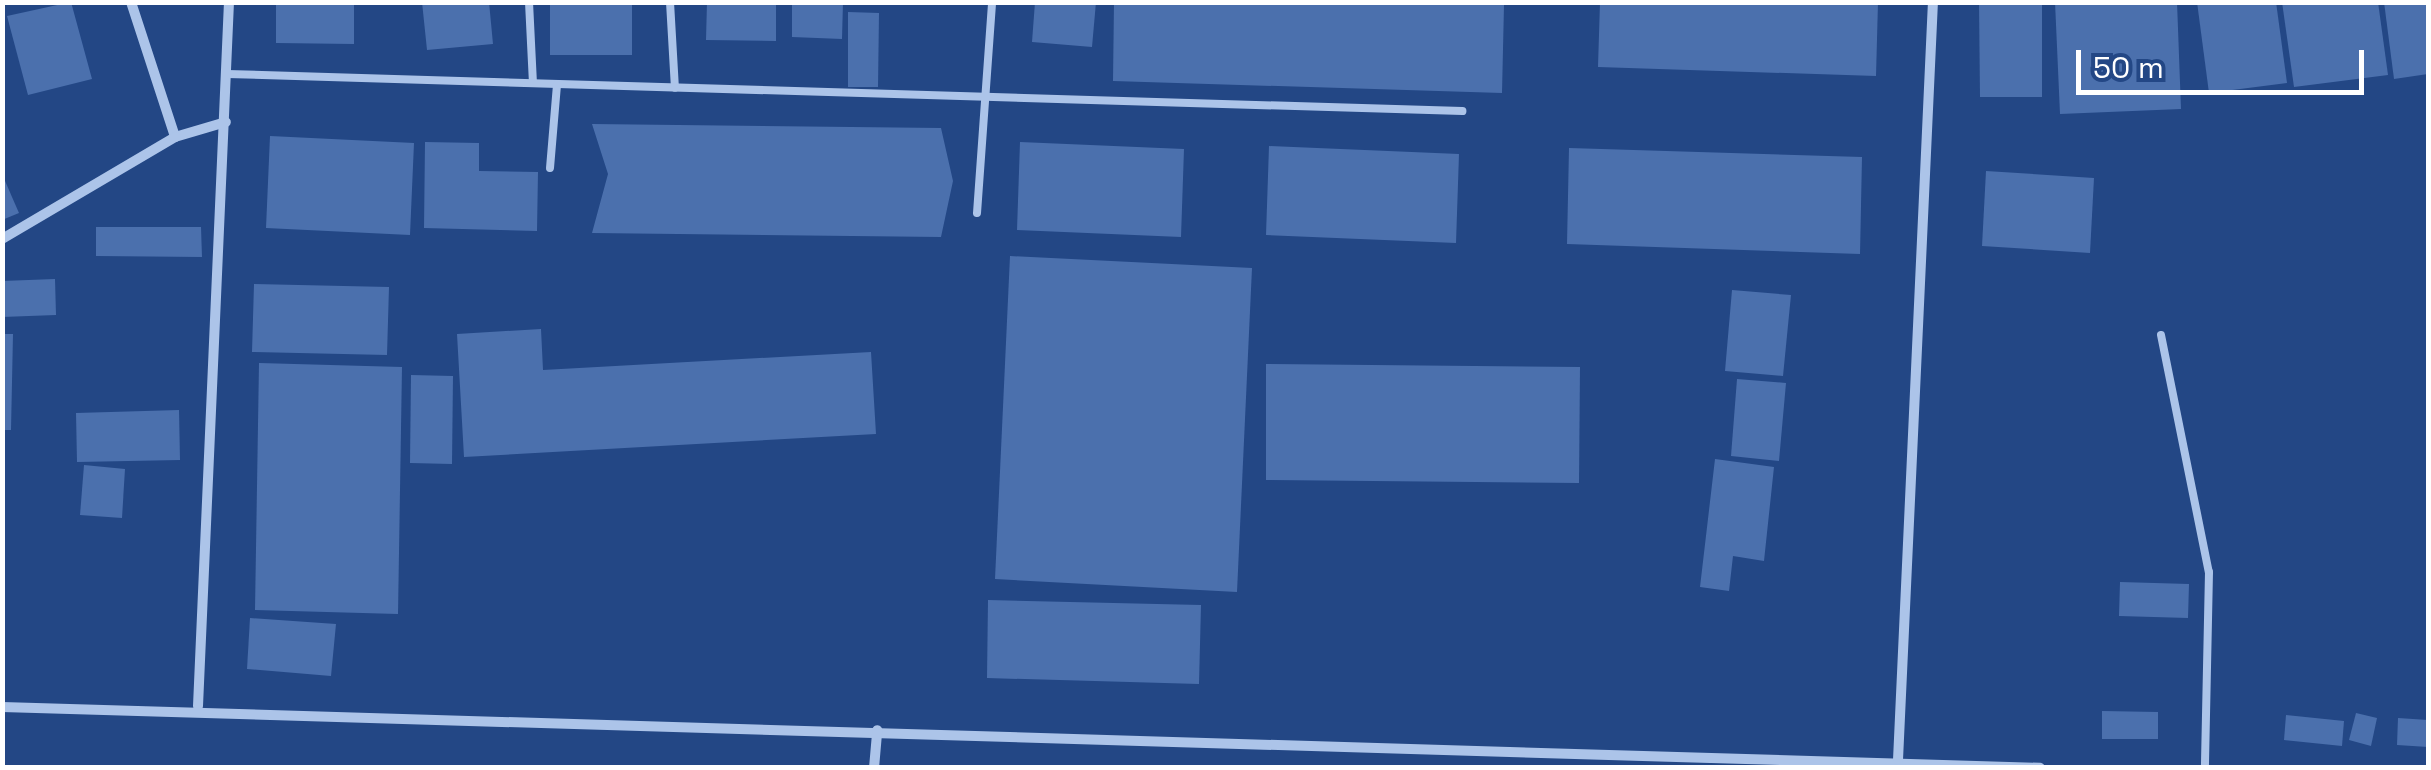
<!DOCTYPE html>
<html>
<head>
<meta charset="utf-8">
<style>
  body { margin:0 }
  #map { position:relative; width:2431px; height:770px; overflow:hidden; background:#234785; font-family:"Space Grotesk",sans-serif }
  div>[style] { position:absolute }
  .building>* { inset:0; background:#4b70ad }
  .lane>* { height:8px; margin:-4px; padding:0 4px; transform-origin:4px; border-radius:4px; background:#acc4e9 }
  .street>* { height:10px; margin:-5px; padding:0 5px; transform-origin:5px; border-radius:5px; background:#acc4e9 }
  span { translate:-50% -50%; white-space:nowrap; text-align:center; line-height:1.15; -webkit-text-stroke:9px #234785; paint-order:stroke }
  .frame { position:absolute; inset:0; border:5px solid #fff; pointer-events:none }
  .scale { position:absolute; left:2076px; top:50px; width:288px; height:45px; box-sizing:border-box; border:5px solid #fff; border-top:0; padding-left:12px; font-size:30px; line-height:35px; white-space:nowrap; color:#fff; -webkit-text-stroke:8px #234785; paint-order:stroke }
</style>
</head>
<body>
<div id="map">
  <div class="building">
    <div style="clip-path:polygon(71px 2px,92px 79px,28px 95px,7px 16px)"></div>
    <div style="clip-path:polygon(276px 2px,354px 2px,354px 44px,276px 43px)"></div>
    <div style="clip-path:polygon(422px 2px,489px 2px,493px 44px,427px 50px)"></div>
    <div style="clip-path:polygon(550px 2px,632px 2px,632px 55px,550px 55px)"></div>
    <div style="clip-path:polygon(707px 2px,776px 2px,776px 41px,706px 40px)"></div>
    <div style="clip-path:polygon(792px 2px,843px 2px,842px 39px,792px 37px)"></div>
    <div style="clip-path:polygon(1035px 2px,1096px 2px,1092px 47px,1032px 42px)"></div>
    <div style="clip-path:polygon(1114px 2px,1504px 5px,1502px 93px,1113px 81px)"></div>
    <div style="clip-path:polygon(1600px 2px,1878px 2px,1876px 76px,1598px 67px)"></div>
    <div style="clip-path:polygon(1979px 2px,2042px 2px,2042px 97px,1980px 97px)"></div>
    <div style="clip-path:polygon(2055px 2px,2177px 2px,2181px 109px,2060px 114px)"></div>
    <div style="clip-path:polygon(2197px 2px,2276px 2px,2287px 83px,2209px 93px)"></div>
    <div style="clip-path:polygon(2282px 2px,2378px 2px,2388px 75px,2294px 87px)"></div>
    <div style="clip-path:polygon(2384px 2px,2428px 2px,2428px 74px,2394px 79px)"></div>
    <div style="clip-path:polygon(848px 12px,879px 13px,878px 87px,848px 87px)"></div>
    <div style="clip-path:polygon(592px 124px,941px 128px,953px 181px,941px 237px,592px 233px,608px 174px)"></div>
    <div style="clip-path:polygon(270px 136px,414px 143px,410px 235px,266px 228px)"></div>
    <div style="clip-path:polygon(425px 142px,479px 143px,479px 171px,538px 172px,537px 231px,424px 228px)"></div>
    <div style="clip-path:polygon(1020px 142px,1184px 149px,1181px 237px,1017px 230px)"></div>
    <div style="clip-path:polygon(1269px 146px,1459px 154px,1456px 243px,1266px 235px)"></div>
    <div style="clip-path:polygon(1569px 148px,1862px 157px,1860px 254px,1567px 244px)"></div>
    <div style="clip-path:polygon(1986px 171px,2094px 178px,2090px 253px,1982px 246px)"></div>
    <div style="clip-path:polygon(2px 174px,19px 213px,2px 220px)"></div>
    <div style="clip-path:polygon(96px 227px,201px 227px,202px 257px,96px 256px)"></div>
    <div style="clip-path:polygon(1010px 256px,1252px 268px,1237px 592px,995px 579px)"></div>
    <div style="clip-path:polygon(55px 279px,56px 315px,2px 317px,2px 281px)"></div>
    <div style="clip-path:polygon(254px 284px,389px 287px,387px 355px,252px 352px)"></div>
    <div style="clip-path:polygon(1732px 290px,1791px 295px,1783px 376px,1725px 371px)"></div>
    <div style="clip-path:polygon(541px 329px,543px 370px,871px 352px,876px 434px,464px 457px,457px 334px)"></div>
    <div style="clip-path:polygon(2px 334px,13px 334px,11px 430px,2px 430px)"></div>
    <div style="clip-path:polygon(259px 363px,402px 367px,398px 614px,255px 610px)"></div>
    <div style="clip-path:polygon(1266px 364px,1580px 367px,1579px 483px,1266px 480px)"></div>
    <div style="clip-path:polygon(411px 375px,453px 376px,452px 464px,410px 463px)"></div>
    <div style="clip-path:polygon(1737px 379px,1786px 383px,1779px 461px,1731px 456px)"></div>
    <div style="clip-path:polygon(179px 410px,180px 460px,77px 462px,76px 413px)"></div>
    <div style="clip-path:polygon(1715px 459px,1774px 467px,1764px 561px,1733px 556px,1729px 591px,1700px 587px)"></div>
    <div style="clip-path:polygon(84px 465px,125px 469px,122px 518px,80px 515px)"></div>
    <div style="clip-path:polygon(2120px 582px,2189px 584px,2188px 618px,2119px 616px)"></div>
    <div style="clip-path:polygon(988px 600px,1201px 605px,1199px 684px,987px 678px)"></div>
    <div style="clip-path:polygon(250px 618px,336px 624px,331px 676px,247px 669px)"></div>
    <div style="clip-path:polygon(2102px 711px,2158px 712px,2158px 739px,2102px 739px)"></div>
    <div style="clip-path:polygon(2356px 713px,2377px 718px,2371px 746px,2349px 740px)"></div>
    <div style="clip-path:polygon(2286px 715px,2344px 721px,2342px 746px,2284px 740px)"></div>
    <div style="clip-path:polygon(2398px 718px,2428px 720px,2428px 747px,2397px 745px)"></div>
  </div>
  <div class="lane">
    <div style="left:529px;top:2px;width:81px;rotate:87.2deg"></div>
    <div style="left:670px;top:2px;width:86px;rotate:86.7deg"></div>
    <div style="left:227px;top:74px;width:1236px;rotate:1.72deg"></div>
    <div style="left:550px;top:168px;width:84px;rotate:-85.2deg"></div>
    <div style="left:977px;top:213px;width:212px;rotate:-85.9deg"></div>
    <div style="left:2161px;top:335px;width:242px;rotate:78.6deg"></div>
    <div style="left:2209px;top:572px;width:196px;rotate:91.2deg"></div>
  </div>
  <div class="street">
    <div style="left:131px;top:2px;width:142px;rotate:71.9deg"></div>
    <div style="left:175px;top:137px;width:53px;rotate:-16.4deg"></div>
    <div style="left:2px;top:239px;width:201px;rotate:-30.5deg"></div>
    <div style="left:198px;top:706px;width:705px;rotate:-87.48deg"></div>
    <div style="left:2px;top:707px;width:2039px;rotate:1.71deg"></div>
    <div style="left:1898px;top:760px;width:759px;rotate:-87.36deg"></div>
    <div style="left:874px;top:768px;width:38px;rotate:-85deg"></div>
  </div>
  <div class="frame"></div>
  <div class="scale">50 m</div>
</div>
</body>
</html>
